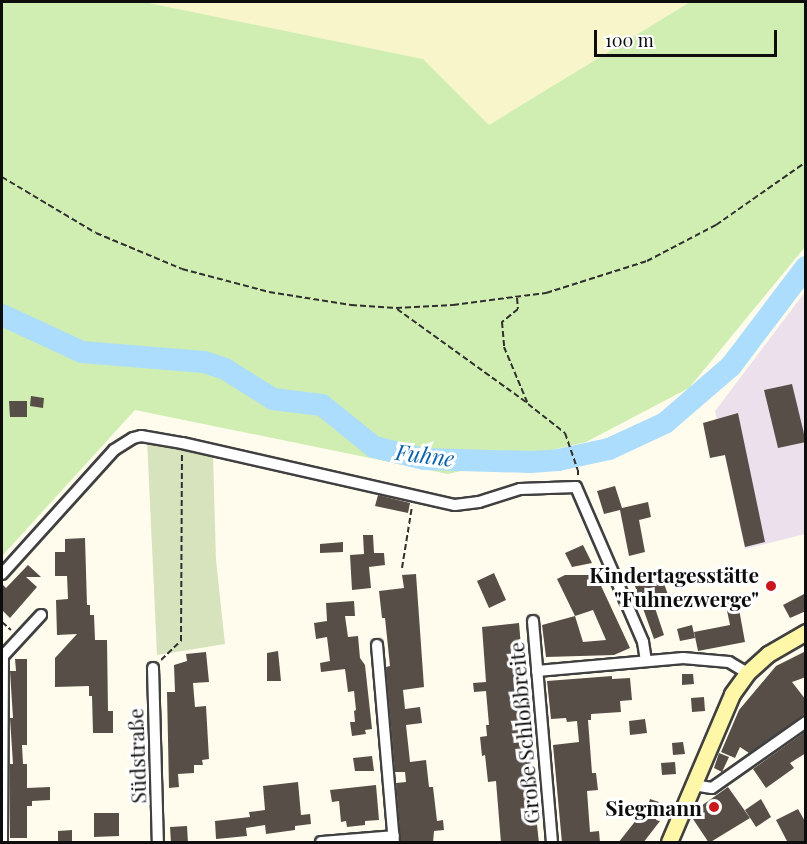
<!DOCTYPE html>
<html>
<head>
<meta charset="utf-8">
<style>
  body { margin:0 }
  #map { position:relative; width:807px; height:844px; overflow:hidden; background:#fffced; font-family:"Playfair Display",serif }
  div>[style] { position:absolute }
  .industrial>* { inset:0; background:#ece0ed }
  .farmland>* { inset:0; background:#f8f5ca }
  .green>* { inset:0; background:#d0eeb2 }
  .cemetery>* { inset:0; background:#d6e3bc }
  .river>* { height:22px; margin:-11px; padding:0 11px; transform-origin:11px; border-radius:11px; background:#acddfc }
  .building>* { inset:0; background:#574e48 }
  .path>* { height:2px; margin-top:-1px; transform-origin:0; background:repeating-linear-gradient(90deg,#2f2f2f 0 6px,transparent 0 9px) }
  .roads { filter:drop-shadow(2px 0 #404040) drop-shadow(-2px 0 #404040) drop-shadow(0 2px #404040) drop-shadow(0 -2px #404040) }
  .minor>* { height:10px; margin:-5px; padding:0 5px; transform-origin:5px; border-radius:5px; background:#fff }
  .secondary>* { height:15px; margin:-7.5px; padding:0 7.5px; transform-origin:7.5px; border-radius:7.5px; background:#fff7a8 }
  .dots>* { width:16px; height:16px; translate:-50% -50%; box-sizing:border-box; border:3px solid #fff; border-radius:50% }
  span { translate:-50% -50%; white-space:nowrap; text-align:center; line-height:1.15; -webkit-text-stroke:6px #fff; paint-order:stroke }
  .poi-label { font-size:21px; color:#0d0d0d; font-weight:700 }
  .right { translate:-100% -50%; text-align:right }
  .street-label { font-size:21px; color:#0d0d0d }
  .water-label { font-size:22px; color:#0a61ab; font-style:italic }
  .frame { position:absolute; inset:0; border:3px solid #0d0d0d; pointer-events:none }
  .scale { position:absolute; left:594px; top:30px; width:183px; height:27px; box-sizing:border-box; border:3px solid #0d0d0d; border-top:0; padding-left:8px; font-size:18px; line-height:21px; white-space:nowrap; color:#0d0d0d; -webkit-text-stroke:4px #fff; paint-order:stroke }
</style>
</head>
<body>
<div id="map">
  <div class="industrial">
    <div style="clip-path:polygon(805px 292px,805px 534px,745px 549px,715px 411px)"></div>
  </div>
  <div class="farmland">
    <div style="clip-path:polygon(144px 2px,690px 2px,489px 125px,423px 59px)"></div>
  </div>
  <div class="green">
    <div style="clip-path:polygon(2px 2px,144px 2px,423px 59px,489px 125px,690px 2px,805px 2px,805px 247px,689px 388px,586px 442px,448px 474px,135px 410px,2px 556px)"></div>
  </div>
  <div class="cemetery">
    <div style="clip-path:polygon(147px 439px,213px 455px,216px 560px,225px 644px,157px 655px)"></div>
  </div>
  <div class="river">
    <div style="left:2px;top:315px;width:88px;rotate:24.8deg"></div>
    <div style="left:82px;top:352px;width:122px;rotate:4.7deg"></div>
    <div style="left:204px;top:362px;width:22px;rotate:18deg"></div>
    <div style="left:225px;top:369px;width:57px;rotate:32deg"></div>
    <div style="left:273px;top:399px;width:49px;rotate:7deg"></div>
    <div style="left:322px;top:405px;width:67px;rotate:38.9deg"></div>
    <div style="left:374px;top:447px;width:51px;rotate:13.5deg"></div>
    <div style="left:424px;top:459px;width:107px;rotate:1.6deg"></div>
    <div style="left:531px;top:462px;width:27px;rotate:-4deg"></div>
    <div style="left:558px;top:460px;width:52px;rotate:-12.2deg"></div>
    <div style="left:609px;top:449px;width:62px;rotate:-24.9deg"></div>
    <div style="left:665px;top:423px;width:87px;rotate:-40.8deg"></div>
    <div style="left:731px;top:366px;width:124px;rotate:-52.9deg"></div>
  </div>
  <div class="building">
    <div style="clip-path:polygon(792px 384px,806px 442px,778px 448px,764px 390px)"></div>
    <div style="clip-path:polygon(31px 396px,44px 398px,43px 408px,30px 406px)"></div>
    <div style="clip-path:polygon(9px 401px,27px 401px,27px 417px,10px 417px)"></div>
    <div style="clip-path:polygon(738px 413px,765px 542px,745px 547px,725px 455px,710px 458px,703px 423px)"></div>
    <div style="clip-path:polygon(615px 486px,622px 508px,648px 502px,651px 517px,639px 520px,645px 552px,629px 556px,620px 510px,604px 514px,597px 491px)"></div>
    <div style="clip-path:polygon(378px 495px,410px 503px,408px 513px,375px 506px)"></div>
    <div style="clip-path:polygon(363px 535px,373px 535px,374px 553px,384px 553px,385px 565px,369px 567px,371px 588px,352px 590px,350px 555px,364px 554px)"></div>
    <div style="clip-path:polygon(85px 538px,87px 605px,90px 605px,90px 615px,94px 615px,95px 640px,107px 640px,108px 711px,113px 711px,113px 733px,93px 733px,92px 696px,89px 696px,89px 686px,55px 687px,55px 658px,77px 634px,57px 635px,56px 600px,68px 599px,67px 576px,55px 576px,55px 552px,65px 552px,65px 539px)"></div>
    <div style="clip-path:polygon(343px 542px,343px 552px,320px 553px,320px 544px)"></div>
    <div style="clip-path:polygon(583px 545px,592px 563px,572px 567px,565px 553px)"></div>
    <div style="clip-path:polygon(28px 565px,41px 577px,26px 577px,37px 587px,10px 618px,2px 610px,2px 584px,6px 588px)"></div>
    <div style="clip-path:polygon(494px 573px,506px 600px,489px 608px,477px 581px)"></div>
    <div style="clip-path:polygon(657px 573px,662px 578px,671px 603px,655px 608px,664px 635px,654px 639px,631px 575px)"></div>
    <div style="clip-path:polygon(416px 574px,424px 687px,403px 690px,405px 709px,420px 707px,422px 723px,406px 725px,410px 762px,426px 760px,429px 787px,433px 787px,437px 821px,443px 820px,444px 830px,434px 831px,433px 843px,401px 843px,396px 783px,406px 782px,405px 772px,395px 772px,386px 667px,390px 666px,385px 618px,382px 618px,379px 591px,404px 588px,402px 575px)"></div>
    <div style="clip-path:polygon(evenodd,565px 575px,596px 575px,630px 648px,614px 655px,546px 657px,542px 625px,575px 616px,557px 579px,565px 575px,593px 610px,606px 640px,583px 642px,575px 616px,593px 610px)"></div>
    <div style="clip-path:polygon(806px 593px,806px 611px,790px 618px,783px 605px)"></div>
    <div style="clip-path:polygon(737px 598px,745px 642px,698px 651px,694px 632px,730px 625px,725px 601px)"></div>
    <div style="clip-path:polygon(354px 601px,355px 616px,345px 616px,348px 637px,358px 636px,360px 658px,365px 665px,372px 729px,365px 730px,366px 734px,352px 736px,350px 722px,355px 722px,354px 711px,356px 710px,354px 691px,348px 692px,345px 669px,321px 672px,320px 663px,330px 661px,327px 637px,316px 639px,314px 623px,327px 621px,326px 603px)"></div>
    <div style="clip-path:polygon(519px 623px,532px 779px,539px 843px,501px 843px,496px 781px,488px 782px,485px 755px,482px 756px,480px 737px,487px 736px,486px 725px,489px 725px,486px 691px,474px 692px,473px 683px,486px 682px,482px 627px)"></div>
    <div style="clip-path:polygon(692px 625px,695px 638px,680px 641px,677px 629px)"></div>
    <div style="clip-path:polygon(278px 651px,281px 681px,267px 681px,267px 653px)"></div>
    <div style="clip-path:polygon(806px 651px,806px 677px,792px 682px,806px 700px,806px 713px,749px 753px,740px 747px,735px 758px,721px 752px,739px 710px,776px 666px)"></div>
    <div style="clip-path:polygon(206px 652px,209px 682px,193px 683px,195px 707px,206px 706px,209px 759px,202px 760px,203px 765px,194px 765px,194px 773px,178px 774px,179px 787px,169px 788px,167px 692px,175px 692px,174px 665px,187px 661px,186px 654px)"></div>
    <div style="clip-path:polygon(15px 659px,27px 659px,27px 745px,22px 745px,23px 764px,27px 764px,27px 788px,50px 787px,50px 800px,32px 801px,32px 806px,27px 806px,27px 838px,10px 838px,10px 764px,13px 764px,10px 718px,13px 718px,10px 671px,16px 671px)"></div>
    <div style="clip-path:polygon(682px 674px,693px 674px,694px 684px,682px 685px)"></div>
    <div style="clip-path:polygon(612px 676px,612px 679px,630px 678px,632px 700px,620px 701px,621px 712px,591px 714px,591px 720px,588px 720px,592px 773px,596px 773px,598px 790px,587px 791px,590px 832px,599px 831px,600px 843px,562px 843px,553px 745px,579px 742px,577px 721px,567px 722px,566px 718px,551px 719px,547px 681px)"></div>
    <div style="clip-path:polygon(704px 697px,705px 711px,692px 712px,691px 698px)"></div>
    <div style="clip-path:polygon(645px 719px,647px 733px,630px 735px,629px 721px)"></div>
    <div style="clip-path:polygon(805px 732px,806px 753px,790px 763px,794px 768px,766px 788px,753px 769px)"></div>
    <div style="clip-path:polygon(683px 742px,685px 754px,673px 755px,672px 743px)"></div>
    <div style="clip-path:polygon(719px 753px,729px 757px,722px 772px,714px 768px)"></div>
    <div style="clip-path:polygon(372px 756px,374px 771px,355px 771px,353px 758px)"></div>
    <div style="clip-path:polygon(675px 762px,676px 774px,662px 775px,661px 763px)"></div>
    <div style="clip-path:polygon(298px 782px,301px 815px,310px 814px,311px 824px,295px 826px,295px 830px,266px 834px,265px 825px,246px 828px,247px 836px,216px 839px,215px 821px,250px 817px,249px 812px,265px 810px,263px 786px)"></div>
    <div style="clip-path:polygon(376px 785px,379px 820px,365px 821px,365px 825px,347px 827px,346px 821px,341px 822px,339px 801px,332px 802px,330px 790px)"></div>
    <div style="clip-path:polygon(728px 787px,750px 818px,709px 843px,693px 819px,694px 811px)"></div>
    <div style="clip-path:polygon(650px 799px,662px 803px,656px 820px,660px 821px,643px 843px,618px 843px,641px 814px,645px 816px)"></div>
    <div style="clip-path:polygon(761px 799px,771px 817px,756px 827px,745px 810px)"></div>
    <div style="clip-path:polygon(798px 809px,806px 823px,806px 843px,788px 843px,776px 820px)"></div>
    <div style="clip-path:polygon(94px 813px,119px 813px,119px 836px,94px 837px)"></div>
    <div style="clip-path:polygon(187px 826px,188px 843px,171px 843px,170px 827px)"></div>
    <div style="clip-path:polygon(72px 830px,72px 843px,58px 843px,58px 831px)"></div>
  </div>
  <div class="path">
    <div style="left:2px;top:177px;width:109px;rotate:30.8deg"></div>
    <div style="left:96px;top:233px;width:93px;rotate:22.7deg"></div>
    <div style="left:182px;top:269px;width:90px;rotate:14.8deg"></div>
    <div style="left:269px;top:292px;width:83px;rotate:9deg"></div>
    <div style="left:351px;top:305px;width:45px;rotate:3.8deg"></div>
    <div style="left:396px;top:308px;width:57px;rotate:-3deg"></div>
    <div style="left:453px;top:305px;width:94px;rotate:-7.4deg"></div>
    <div style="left:546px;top:293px;width:106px;rotate:-17.6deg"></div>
    <div style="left:647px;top:261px;width:78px;rotate:-27.6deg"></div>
    <div style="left:716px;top:225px;width:110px;rotate:-35deg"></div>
    <div style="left:517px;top:298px;width:11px;rotate:85deg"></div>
    <div style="left:518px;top:309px;width:21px;rotate:141deg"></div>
    <div style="left:502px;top:322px;width:25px;rotate:85deg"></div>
    <div style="left:504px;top:347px;width:62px;rotate:67.2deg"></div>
    <div style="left:528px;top:404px;width:47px;rotate:38.1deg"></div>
    <div style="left:565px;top:433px;width:39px;rotate:71deg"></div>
    <div style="left:578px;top:470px;width:5px;rotate:90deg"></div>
    <div style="left:397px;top:309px;width:159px;rotate:35.8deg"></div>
    <div style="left:402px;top:568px;width:63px;rotate:-80.8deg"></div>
    <div style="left:2px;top:622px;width:12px;rotate:42deg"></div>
    <div style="left:161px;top:660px;width:28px;rotate:-44deg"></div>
    <div style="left:181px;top:641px;width:186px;rotate:-89.7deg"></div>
  </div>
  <div class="roads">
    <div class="minor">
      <div style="left:2px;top:574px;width:167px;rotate:-47.9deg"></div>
      <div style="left:114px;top:450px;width:22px;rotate:-32deg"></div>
      <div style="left:133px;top:438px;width:8px;rotate:-14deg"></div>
      <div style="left:141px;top:436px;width:42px;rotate:9.7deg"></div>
      <div style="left:182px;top:443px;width:280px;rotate:12.8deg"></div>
      <div style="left:455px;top:505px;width:24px;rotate:-7deg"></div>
      <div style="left:479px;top:502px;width:43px;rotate:-17.6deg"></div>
      <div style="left:520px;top:489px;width:56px;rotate:-2deg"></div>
      <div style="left:576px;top:487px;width:169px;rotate:66.6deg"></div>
      <div style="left:643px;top:642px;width:18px;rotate:81deg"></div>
      <div style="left:533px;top:621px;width:222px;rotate:85.1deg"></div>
      <div style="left:377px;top:645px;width:198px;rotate:85.1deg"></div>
      <div style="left:153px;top:668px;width:174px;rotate:88.4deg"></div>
      <div style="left:537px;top:671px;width:147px;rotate:-5.1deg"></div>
      <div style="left:683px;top:658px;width:46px;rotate:5deg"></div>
      <div style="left:729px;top:662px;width:21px;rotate:31deg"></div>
      <div style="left:693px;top:785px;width:19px;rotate:9deg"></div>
      <div style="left:712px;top:788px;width:115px;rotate:-35.1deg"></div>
      <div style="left:2px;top:842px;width:186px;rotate:-89.7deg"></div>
      <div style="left:3px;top:656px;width:56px;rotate:-47.2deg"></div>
      <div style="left:321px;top:842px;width:73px;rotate:-4.7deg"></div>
    </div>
    <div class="secondary">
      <div style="left:669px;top:842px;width:161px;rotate:-66.9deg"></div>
      <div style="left:732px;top:694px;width:26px;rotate:-54deg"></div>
      <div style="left:747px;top:673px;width:28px;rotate:-42deg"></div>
      <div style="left:768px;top:654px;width:44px;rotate:-30.1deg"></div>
    </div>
  </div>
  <div class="dots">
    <div style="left:771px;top:586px;background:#cb171c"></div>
    <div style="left:714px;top:807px;background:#cb171c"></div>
  </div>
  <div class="poi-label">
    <span class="right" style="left:759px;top:586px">Kindertagesstätte<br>"Fuhnezwerge"</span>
    <span class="right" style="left:702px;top:807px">Siegmann</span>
  </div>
  <div class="street-label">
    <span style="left:523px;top:733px;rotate:-95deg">Große Schloßbreite</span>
    <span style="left:136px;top:756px;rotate:-92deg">Südstraße</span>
  </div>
  <div class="water-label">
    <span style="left:425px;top:455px;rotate:7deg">Fuhne</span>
  </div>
  <div class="frame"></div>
  <div class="scale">100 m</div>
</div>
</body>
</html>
